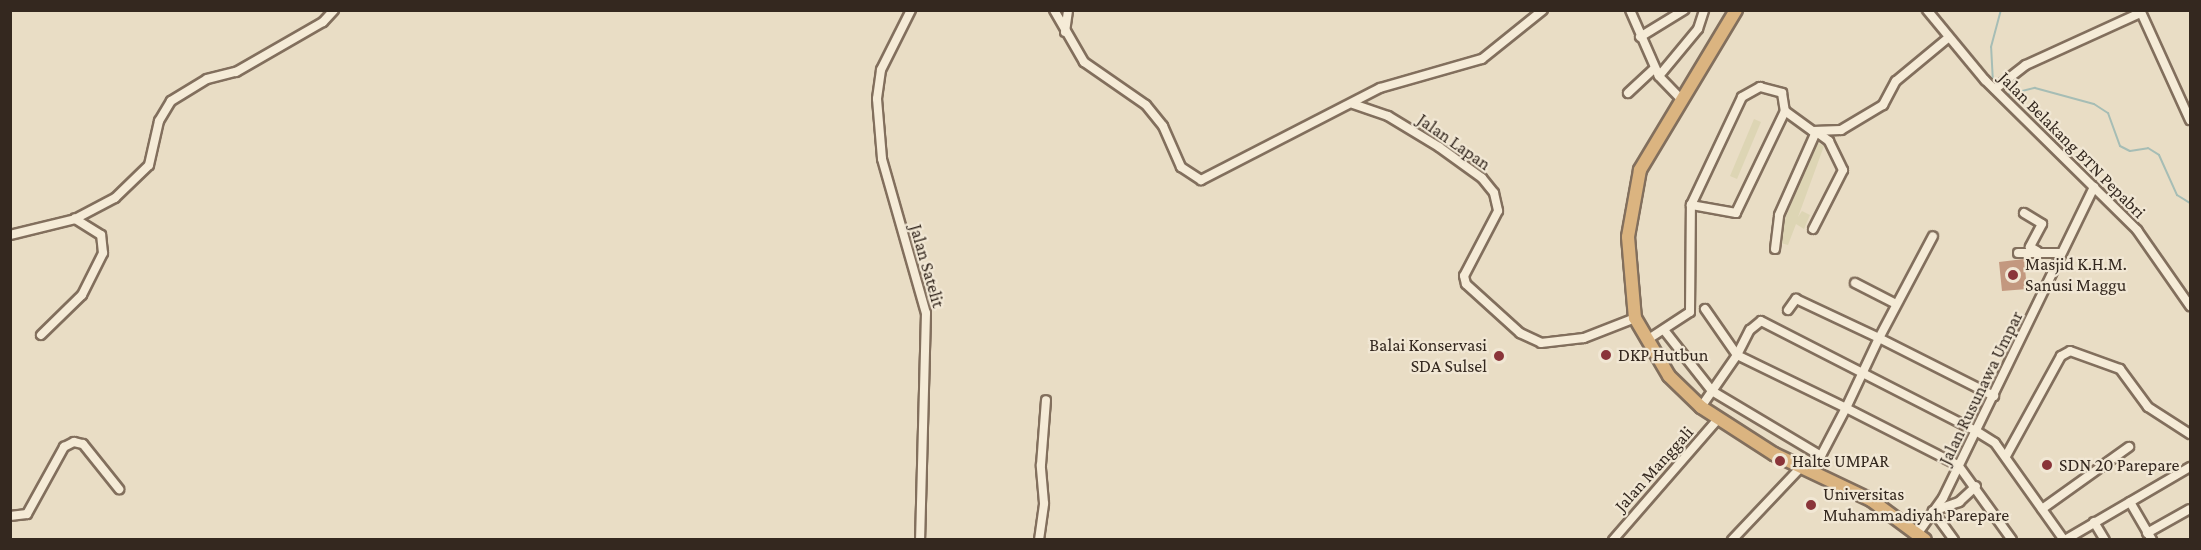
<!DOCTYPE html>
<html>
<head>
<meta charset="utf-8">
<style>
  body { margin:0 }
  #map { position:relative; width:2201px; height:550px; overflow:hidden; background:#e9ddc5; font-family:"Crimson Pro",serif }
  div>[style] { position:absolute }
  .farmland>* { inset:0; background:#ddd5b4 }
  .stream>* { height:2px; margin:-1px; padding:0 1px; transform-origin:1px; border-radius:1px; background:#a6bdb5 }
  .building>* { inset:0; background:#c3987f }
  .roads { filter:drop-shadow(2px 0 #826f5d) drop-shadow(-2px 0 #826f5d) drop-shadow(0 2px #826f5d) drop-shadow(0 -2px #826f5d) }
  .minor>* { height:8px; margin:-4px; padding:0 4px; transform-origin:4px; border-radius:4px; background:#f5ebd7 }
  .trunk>* { height:12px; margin:-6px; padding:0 6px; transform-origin:6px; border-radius:6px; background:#dbb480 }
  .dots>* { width:16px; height:16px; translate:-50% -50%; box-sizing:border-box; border:3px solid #f1e7d4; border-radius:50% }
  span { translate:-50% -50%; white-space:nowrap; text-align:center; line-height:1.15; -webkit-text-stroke:4.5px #f1e7d4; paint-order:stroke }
  .street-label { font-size:18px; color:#34281f }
  .poi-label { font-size:18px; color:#34281f }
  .left { translate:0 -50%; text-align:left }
  .right { translate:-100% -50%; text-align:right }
  .frame { position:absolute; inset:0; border:12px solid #34281f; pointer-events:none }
</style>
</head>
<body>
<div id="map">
  <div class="farmland">
    <div style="clip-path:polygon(1754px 119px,1761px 122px,1737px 179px,1730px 176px)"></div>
    <div style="clip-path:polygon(1816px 142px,1824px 146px,1798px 217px,1802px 211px,1810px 215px,1804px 229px,1796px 224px,1788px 245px,1781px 243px,1781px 229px)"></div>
  </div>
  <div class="stream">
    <div style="left:1993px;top:83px;width:36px;rotate:-93deg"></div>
    <div style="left:1991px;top:47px;width:38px;rotate:-75deg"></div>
    <div style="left:2006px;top:95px;width:30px;rotate:-14deg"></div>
    <div style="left:2035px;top:88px;width:61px;rotate:15.2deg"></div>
    <div style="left:2094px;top:104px;width:17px;rotate:33deg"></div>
    <div style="left:2108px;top:113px;width:35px;rotate:70deg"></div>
    <div style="left:2120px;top:146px;width:11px;rotate:27deg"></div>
    <div style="left:2130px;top:151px;width:18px;rotate:-9deg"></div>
    <div style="left:2148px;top:148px;width:13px;rotate:32deg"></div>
    <div style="left:2159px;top:155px;width:44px;rotate:65.8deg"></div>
    <div style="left:2177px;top:195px;width:15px;rotate:32deg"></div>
  </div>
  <div class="building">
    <div style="clip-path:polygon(2024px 259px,2027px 289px,2002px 291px,1999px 262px)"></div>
  </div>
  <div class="roads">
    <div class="minor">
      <div style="left:911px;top:10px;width:67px;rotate:116.6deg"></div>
      <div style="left:881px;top:70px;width:29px;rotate:98deg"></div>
      <div style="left:877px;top:99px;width:60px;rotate:85.2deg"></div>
      <div style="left:882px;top:159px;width:160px;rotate:74.1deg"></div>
      <div style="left:926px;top:313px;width:227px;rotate:91.5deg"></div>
      <div style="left:1054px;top:10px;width:60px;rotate:60deg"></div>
      <div style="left:1084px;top:62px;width:75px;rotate:34.7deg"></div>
      <div style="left:1146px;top:105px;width:27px;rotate:51deg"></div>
      <div style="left:1163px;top:126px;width:45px;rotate:66.3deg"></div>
      <div style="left:1181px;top:167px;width:24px;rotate:33deg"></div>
      <div style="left:1201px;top:180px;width:201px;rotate:-27.2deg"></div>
      <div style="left:1380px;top:88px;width:106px;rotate:-15.9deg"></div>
      <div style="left:1482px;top:59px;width:78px;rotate:-38.8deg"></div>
      <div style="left:1630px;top:10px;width:72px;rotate:66.3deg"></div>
      <div style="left:1927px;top:10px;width:91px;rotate:50.4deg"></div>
      <div style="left:1985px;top:80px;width:214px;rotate:44.6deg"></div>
      <div style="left:2137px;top:230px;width:93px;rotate:55.1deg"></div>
      <div style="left:2140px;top:10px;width:121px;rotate:65.6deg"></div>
      <div style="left:1065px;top:32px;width:22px;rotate:-82deg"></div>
      <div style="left:1640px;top:37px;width:52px;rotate:-31.5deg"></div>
      <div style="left:1995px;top:89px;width:39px;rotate:-38deg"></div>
      <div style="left:2026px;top:65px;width:125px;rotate:-24.5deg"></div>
      <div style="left:1628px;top:93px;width:35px;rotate:-43deg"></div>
      <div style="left:1681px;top:99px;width:32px;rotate:-134deg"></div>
      <div style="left:1659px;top:76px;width:61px;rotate:-50.3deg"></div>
      <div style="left:1698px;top:29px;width:20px;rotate:-72deg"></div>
      <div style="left:1353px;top:104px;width:37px;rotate:19deg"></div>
      <div style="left:1388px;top:116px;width:60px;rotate:31.3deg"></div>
      <div style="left:1439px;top:147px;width:53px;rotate:35.8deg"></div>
      <div style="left:1482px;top:178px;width:19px;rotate:51deg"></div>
      <div style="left:1494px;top:193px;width:18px;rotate:77deg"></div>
      <div style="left:1498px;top:211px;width:73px;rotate:117.6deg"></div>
      <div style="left:1464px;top:276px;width:8px;rotate:76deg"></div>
      <div style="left:1466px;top:284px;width:73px;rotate:42.2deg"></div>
      <div style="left:1520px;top:333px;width:23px;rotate:25deg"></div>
      <div style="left:1541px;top:343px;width:43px;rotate:-6.6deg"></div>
      <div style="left:1584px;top:338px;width:55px;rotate:-21.4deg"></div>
      <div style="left:1785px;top:111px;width:34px;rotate:36deg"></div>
      <div style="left:1813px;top:131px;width:28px;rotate:-2deg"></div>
      <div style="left:1841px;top:130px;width:49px;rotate:-30.8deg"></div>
      <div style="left:1883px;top:105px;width:27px;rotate:-62deg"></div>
      <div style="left:1896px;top:81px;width:67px;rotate:-39.6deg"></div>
      <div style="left:2024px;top:213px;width:21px;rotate:31deg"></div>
      <div style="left:2042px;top:224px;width:26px;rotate:118deg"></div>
      <div style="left:2030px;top:247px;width:8px;rotate:30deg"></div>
      <div style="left:1813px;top:229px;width:66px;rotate:-63deg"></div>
      <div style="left:1843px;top:170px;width:32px;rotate:-116deg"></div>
      <div style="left:1829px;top:141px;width:14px;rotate:-144deg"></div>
      <div style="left:10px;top:235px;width:67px;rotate:-13.8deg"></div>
      <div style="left:75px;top:219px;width:45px;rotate:-27.7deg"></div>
      <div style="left:115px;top:198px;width:47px;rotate:-44.1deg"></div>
      <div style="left:149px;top:165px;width:45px;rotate:-77.2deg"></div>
      <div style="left:159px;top:121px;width:23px;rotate:-59deg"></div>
      <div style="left:171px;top:101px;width:42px;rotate:-31.4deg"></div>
      <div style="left:207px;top:79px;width:30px;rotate:-14deg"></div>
      <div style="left:236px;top:72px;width:100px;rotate:-29.9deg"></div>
      <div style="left:323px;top:22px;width:16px;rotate:-47deg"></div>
      <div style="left:1775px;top:249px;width:34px;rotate:-83deg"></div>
      <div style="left:1779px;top:215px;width:91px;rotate:-66deg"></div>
      <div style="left:2018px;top:253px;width:43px"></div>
      <div style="left:1855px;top:283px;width:46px;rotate:27.1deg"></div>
      <div style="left:1705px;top:309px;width:56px;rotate:55.2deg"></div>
      <div style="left:1788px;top:310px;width:14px;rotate:-54deg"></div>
      <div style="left:1796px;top:299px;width:92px;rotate:25.2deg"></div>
      <div style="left:1879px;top:338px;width:115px;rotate:-62.1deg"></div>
      <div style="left:1664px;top:330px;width:78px;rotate:51.8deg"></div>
      <div style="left:1712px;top:391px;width:127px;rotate:30.8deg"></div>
      <div style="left:41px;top:335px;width:57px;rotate:-44.3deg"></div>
      <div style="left:82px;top:295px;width:47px;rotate:-63.4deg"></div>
      <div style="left:103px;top:253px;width:18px;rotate:-96deg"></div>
      <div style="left:101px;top:235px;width:31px;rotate:-148deg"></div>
      <div style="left:1647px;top:340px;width:51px;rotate:-33.1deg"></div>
      <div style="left:1690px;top:312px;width:107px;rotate:-89.5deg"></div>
      <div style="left:1691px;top:205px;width:119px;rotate:-64.7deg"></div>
      <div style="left:1742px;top:97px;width:21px;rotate:-29deg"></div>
      <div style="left:1760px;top:87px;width:23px;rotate:15deg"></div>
      <div style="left:1782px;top:93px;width:18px;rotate:81deg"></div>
      <div style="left:1785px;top:111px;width:113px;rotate:115.7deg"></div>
      <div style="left:1736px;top:213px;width:46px;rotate:-169.9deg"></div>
      <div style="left:1737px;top:355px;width:28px;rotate:-63deg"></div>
      <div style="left:1750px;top:330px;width:14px;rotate:-39deg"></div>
      <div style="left:1761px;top:321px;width:242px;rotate:27.1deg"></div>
      <div style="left:1976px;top:431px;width:22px;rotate:32deg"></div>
      <div style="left:1995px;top:443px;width:119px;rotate:54.6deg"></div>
      <div style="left:1701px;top:407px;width:63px;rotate:-55.3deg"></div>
      <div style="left:1737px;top:355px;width:121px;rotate:25.9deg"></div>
      <div style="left:1846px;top:408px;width:77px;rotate:-64.8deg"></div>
      <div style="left:1879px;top:338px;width:129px;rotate:26.8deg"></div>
      <div style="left:2006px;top:456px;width:114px;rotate:-61.2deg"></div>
      <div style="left:2061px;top:356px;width:10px;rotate:-29deg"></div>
      <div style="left:2070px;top:351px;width:53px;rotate:19.8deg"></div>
      <div style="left:2120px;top:369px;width:47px;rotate:53.6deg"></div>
      <div style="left:2148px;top:407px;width:50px;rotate:32.7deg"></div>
      <div style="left:1813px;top:471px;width:71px;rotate:-62.4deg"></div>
      <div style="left:1846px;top:408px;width:126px;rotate:27deg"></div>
      <div style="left:1958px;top:465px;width:92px;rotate:54.2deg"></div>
      <div style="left:2130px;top:502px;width:44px;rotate:59.9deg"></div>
      <div style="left:2042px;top:509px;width:107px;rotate:-35.5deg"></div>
      <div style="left:10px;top:516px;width:17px;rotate:-7deg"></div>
      <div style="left:27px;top:514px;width:77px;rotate:-61.1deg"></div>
      <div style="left:64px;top:447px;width:11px;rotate:-27deg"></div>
      <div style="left:74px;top:442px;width:9px;rotate:13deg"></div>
      <div style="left:83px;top:444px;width:58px;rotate:51.3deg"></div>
      <div style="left:2094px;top:522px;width:21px;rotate:59deg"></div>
      <div style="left:1918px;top:533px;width:43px;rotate:-54.5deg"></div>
      <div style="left:1943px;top:498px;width:346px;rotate:-64.1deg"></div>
      <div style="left:2147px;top:533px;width:49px;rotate:-29.2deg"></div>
      <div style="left:1039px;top:540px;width:37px;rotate:-82deg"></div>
      <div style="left:1044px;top:503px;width:38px;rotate:-95deg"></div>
      <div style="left:1041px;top:465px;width:65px;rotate:-85.6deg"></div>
      <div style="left:1613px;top:540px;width:160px;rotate:-49deg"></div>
      <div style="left:1732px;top:540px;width:102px;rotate:-46.6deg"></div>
      <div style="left:1954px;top:540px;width:36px;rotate:-126deg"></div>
      <div style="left:1933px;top:511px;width:28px;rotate:-19deg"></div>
      <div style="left:1959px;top:502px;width:23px;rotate:-43deg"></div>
      <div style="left:2065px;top:540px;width:145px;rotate:-30.3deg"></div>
    </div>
    <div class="trunk">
      <div style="left:1736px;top:10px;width:187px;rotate:121deg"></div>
      <div style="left:1640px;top:170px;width:68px;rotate:100.2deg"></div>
      <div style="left:1628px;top:237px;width:81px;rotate:85.1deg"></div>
      <div style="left:1635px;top:318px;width:67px;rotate:59.6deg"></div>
      <div style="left:1669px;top:376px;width:45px;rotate:44.1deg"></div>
      <div style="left:1701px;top:407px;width:87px;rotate:32.8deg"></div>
      <div style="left:1774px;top:454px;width:107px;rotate:25.4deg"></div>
      <div style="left:1871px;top:500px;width:67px;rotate:36.5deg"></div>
    </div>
  </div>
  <div class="dots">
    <div style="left:2013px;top:275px;background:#8a3439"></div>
    <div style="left:1606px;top:355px;background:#8a3439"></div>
    <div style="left:1499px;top:356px;background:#8a3439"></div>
    <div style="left:1780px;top:461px;background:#8a3439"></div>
    <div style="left:2047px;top:465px;background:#8a3439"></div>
    <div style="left:1811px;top:505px;background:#8a3439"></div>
  </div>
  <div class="street-label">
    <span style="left:1454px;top:142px;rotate:35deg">Jalan Lapan</span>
    <span style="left:2072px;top:145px;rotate:45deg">Jalan Belakang BTN Pepabri</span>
    <span style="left:927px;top:266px;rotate:74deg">Jalan Satelit</span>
    <span style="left:1981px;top:388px;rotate:-64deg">Jalan Rusunawa Umpar</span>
    <span style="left:1654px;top:469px;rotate:-48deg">Jalan Manggali</span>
  </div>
  <div class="poi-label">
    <span class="left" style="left:2025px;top:275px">Masjid K.H.M.<br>Sanusi Maggu</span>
    <span class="right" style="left:1487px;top:356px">Balai Konservasi<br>SDA Sulsel</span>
    <span class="left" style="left:1618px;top:355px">DKP Hutbun</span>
    <span class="left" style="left:1792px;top:461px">Halte UMPAR</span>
    <span class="left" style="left:2059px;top:465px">SDN 20 Parepare</span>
    <span class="left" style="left:1823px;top:505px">Universitas<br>Muhammadiyah Parepare</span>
  </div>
  <div class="frame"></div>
</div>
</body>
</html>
